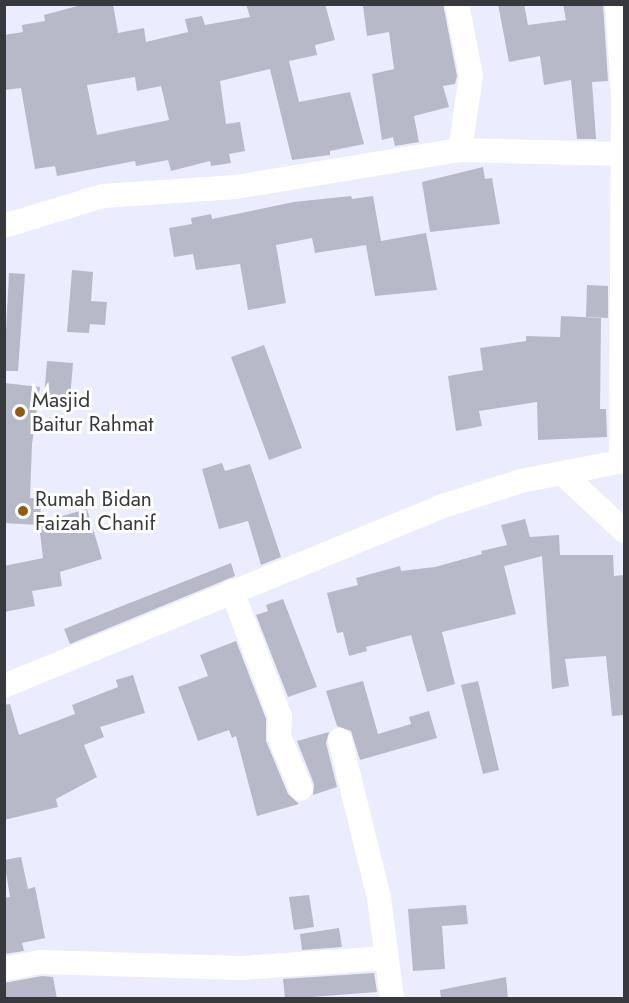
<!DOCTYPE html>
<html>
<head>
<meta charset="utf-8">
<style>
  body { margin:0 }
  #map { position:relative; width:629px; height:1003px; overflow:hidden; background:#ebecfd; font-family:Jost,sans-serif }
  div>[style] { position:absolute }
  .building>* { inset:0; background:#b7b8c8 }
  .minor>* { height:24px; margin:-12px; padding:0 12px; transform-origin:12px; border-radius:12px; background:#fff }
  .dots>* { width:16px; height:16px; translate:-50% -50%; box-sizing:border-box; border:3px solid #fff; border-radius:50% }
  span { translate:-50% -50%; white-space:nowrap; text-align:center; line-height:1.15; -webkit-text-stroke:6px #fff; paint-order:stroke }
  .poi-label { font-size:21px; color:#38383f }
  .left { translate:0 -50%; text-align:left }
  .frame { position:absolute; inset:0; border:6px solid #38383f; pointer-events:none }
</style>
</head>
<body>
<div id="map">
  <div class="building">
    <div style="clip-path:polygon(evenodd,85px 4px,113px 4px,118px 33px,144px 28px,146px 42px,188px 32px,185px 19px,202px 16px,205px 25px,250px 17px,246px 4px,325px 4px,335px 40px,315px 45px,317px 55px,289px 61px,299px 102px,350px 92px,364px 144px,330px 151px,330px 155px,292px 160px,270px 69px,220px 81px,226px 124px,240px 122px,245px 151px,229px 154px,231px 163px,211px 166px,210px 161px,171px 171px,168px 160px,136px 166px,135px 161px,57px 176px,55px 166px,35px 169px,21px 88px,4px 90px,4px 35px,23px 32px,22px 25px,45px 21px,44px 15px,85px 4px,135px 77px,137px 91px,161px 86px,169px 120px,97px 135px,87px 85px,135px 77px)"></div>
    <div style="clip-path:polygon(443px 4px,457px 76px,455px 84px,443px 86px,449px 107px,414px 116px,419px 142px,395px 146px,393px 137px,382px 140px,372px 74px,394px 69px,389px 32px,367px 36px,363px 6px)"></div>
    <div style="clip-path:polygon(498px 4px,524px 4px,528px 25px,566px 20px,563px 4px,603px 4px,608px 81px,592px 82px,596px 139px,577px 139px,571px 80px,544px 85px,540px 56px,509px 62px)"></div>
    <div style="clip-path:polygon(483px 167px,485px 179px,492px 178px,500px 224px,430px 232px,422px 182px)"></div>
    <div style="clip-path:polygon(351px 196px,352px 199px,373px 196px,381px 241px,426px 233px,437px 290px,375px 296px,366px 245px,315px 253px,312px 238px,276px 245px,286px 303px,248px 310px,240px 264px,196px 270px,193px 254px,174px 257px,169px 228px,192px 224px,191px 218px,211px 214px,212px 219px,294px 202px)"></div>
    <div style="clip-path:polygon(72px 270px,93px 272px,91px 301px,107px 302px,105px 325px,90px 324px,89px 333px,67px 332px)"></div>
    <div style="clip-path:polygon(9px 273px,25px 274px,18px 371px,4px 371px)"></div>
    <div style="clip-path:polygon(587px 285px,608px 286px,608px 318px,586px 317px)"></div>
    <div style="clip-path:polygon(561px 316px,601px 318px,600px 409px,606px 409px,607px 437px,538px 440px,537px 402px,479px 411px,482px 426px,456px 431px,448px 376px,483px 370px,480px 348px,526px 341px,526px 336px,560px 337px)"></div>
    <div style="clip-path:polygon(264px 345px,302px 448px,269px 460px,231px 357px)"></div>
    <div style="clip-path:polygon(47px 361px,73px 363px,70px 399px,44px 397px)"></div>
    <div style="clip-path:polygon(4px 383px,40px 387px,32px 444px,30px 498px,40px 498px,41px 522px,87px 509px,102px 559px,60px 572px,62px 586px,32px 591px,35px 606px,4px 612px,4px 566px,43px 558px,39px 525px,4px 523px)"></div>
    <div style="clip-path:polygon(222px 463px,225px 471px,250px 464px,281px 557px,261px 565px,248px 521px,219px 529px,202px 469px)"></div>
    <div style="clip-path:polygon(525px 519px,530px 537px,559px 535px,560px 555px,613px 555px,614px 576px,624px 575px,624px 715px,612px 716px,606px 656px,565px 659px,569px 686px,552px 689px,542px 556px,504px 566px,516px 614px,442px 632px,455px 684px,427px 692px,411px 635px,366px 647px,367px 651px,349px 656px,343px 632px,337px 633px,327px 593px,358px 585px,356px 578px,400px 566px,401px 571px,435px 567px,482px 554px,481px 551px,507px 545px,501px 525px)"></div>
    <div style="clip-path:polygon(231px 563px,235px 576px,70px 644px,64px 629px)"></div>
    <div style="clip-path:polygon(283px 599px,317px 687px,288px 697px,256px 615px,268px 611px,266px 605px)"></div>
    <div style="clip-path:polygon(236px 641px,266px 719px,266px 741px,288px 794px,299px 804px,257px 816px,236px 736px,232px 738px,229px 730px,198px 741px,178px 687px,208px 676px,200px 655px)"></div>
    <div style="clip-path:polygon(133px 675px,145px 713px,100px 727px,104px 737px,84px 745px,97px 777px,56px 799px,58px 807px,4px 820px,4px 705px,10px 704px,19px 735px,75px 714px,72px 705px,118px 687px,116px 680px)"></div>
    <div style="clip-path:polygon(363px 681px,378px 734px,411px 724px,409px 717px,429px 711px,437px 738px,360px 760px,351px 731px,337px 726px,326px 691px)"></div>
    <div style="clip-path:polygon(478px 681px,499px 770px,483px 774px,461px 685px)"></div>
    <div style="clip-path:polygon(329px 732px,326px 743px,337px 787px,313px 795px,314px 784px,297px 741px)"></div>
    <div style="clip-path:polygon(21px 857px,28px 889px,35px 887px,45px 938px,22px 943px,24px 951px,4px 954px,4px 898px,10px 897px,4px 860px)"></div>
    <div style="clip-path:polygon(309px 895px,314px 927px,294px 930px,289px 897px)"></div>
    <div style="clip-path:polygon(466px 905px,468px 924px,442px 926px,445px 969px,413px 971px,408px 909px)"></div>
    <div style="clip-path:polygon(339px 928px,342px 947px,302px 950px,300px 934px)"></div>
    <div style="clip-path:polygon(374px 973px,377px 992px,285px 999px,283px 979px)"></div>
    <div style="clip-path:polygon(42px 976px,53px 977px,57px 999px,4px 999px,4px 983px)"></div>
    <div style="clip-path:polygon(506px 977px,508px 999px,441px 999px,440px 990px)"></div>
  </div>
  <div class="minor">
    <div style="left:457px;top:4px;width:73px;rotate:79deg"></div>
    <div style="left:471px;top:76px;width:75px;rotate:98.5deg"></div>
    <div style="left:617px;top:4px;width:90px;rotate:86.2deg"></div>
    <div style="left:623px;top:94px;width:367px;rotate:90.3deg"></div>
    <div style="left:4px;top:226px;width:103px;rotate:-16.9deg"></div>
    <div style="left:103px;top:196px;width:133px;rotate:-3.9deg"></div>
    <div style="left:236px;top:187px;width:227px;rotate:-9.4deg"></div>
    <div style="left:460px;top:150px;width:164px;rotate:1.4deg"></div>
    <div style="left:562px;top:473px;width:85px;rotate:43.1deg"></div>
    <div style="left:232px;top:591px;width:135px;rotate:69.1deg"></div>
    <div style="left:280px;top:717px;width:19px;rotate:93deg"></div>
    <div style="left:279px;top:736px;width:57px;rotate:67.5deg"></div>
    <div style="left:4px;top:686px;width:471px;rotate:-22.3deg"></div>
    <div style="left:440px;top:507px;width:85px;rotate:-17.8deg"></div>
    <div style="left:521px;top:481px;width:105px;rotate:-11deg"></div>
    <div style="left:340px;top:740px;width:163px;rotate:76.1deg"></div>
    <div style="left:379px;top:898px;width:101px;rotate:82.6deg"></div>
    <div style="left:4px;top:969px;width:38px;rotate:-11deg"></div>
    <div style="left:41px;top:962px;width:200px;rotate:1.7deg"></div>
    <div style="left:241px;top:968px;width:146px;rotate:-3.9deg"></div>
  </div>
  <div class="dots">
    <div style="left:20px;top:412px;background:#935b14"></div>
    <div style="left:23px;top:511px;background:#935b14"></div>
  </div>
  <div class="poi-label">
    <span class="left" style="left:32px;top:412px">Masjid<br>Baitur Rahmat</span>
    <span class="left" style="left:35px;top:511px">Rumah Bidan<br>Faizah Chanif</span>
  </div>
  <div class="frame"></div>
</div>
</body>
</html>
